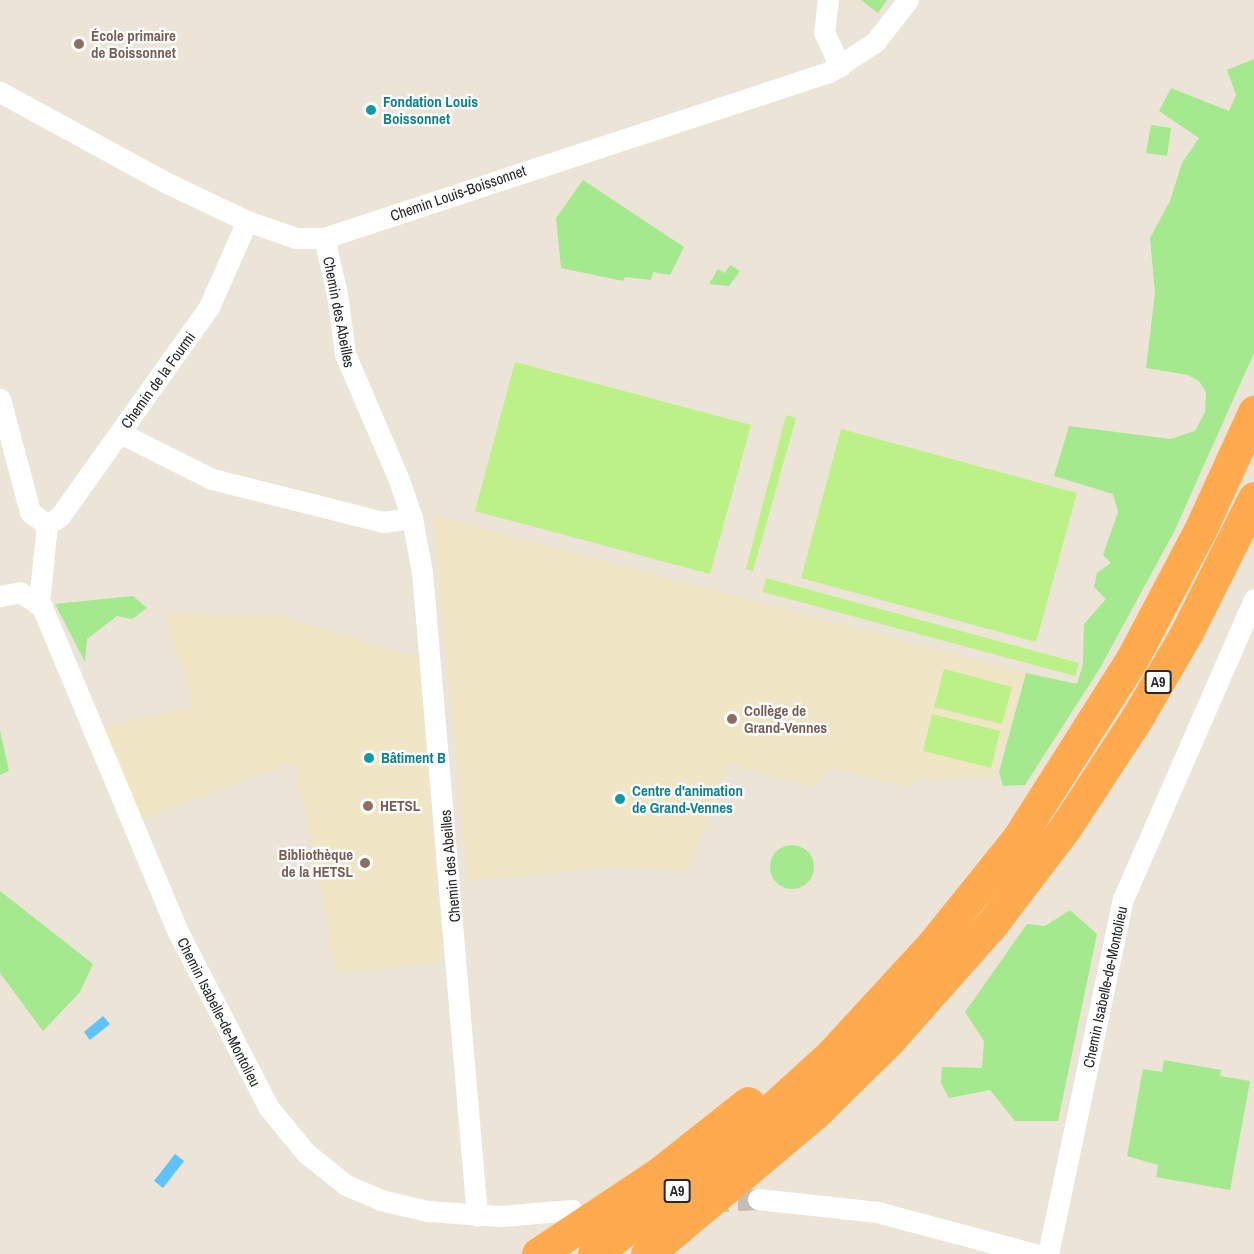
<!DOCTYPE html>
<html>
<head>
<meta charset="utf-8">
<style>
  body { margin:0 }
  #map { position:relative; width:1254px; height:1254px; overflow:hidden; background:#ece4d7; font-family:"Archivo Narrow",sans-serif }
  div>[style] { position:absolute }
  .education>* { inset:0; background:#f0e5c4 }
  .green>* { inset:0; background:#a4e98d }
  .round { border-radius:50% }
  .pitch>* { inset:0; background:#bbf187 }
  .water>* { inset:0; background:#5ec3fa }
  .street-tunnel>* { height:21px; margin-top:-10.5px; transform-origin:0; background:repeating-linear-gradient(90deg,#c5beb4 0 21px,transparent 0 31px) }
  .street>* { height:21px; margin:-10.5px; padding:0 10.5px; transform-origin:10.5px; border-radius:10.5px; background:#fff }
  .highway>* { height:33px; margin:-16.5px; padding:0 16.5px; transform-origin:16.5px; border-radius:16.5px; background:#ffaa4e }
  .dots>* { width:16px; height:16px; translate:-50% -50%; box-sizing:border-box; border:3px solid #fff; border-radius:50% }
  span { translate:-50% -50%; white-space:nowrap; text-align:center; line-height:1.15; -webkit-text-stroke:4.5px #fff; paint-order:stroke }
  .shield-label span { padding:2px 4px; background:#fff; border:2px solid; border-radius:4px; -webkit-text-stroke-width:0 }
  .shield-label { font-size:14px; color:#272727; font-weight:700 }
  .education-label { font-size:15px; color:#785e54; font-weight:700 }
  .left { translate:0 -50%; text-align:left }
  .right { translate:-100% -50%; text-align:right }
  .culture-label { font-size:15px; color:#0d838f; font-weight:700 }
  .street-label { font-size:15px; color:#272727 }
</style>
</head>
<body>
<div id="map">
  <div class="education">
    <div style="clip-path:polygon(433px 515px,1026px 673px,995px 776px,916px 779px,911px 787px,830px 768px,814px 787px,729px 764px,688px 871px,611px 867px,468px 881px)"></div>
    <div style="clip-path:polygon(164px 614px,281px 616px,419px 658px,443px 962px,337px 972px,295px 762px,139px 820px,100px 728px,194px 706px)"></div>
  </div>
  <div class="green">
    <div style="clip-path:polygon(861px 0,887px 0,878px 13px)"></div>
    <div style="clip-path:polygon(1254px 59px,1254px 353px,1174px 532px,1100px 668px,1025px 785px,1003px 786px,999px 772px,1026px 673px,1077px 684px,1083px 664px,1084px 624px,1106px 599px,1094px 587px,1097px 573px,1111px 563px,1103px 555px,1118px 512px,1113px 494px,1054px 476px,1069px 426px,1170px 439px,1195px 431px,1205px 412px,1206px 392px,1199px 381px,1188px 375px,1146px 368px,1155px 293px,1150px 238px,1170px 201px,1182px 163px,1199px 138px,1159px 111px,1171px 88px,1229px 111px,1236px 95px,1227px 70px)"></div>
    <div style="clip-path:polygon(1151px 125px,1171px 128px,1167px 156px,1146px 153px)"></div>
    <div style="clip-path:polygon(583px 180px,684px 247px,670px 275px,653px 272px,651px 280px,625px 277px,623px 281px,561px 268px,556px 218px)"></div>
    <div style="clip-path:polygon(730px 265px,740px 271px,729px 286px,709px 284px,718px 269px,725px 273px)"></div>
    <div style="clip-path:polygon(133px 596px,147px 608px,132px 619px,117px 616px,87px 639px,85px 662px,55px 604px)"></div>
    <div style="clip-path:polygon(0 730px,9px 771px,0 775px)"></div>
    <div class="round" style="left:770px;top:845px;width:44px;height:44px"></div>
    <div style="clip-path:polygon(0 891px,93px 964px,80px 992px,43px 1031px,0 973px)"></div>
    <div style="clip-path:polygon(1070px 910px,1097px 934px,1058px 1121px,1015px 1121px,990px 1090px,949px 1098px,941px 1083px,942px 1067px,982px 1068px,984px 1041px,965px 1012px,1027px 924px,1045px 926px)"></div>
    <div style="clip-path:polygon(1164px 1060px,1221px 1070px,1220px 1076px,1250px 1081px,1230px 1190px,1156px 1177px,1158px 1165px,1127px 1156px,1143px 1069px,1162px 1072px)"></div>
  </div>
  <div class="pitch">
    <div style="clip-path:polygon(515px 362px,751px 425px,710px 574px,475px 511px)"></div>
    <div style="clip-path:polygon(786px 415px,796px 418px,753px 571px,746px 569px)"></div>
    <div style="clip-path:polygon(841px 429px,1077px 493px,1036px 642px,801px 578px)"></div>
    <div style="clip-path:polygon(766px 578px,1079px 663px,1075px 676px,763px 592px)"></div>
    <div style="clip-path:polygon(944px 669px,1012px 687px,1002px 724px,934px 707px)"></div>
    <div style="clip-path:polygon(932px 714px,1000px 731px,991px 768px,923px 751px)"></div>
  </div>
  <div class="water">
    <div style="clip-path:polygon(103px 1016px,110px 1024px,90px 1040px,84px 1032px)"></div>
    <div style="clip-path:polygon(175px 1154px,184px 1161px,163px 1188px,154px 1181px)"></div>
  </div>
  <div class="street-tunnel">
    <div style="left:707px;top:1202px;width:51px;rotate:-3.4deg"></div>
  </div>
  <div class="street">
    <div style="left:828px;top:0;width:32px;rotate:97deg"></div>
    <div style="left:824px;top:32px;width:38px;rotate:65deg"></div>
    <div style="left:0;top:92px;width:190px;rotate:28.6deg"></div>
    <div style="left:167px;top:183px;width:89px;rotate:25.4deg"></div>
    <div style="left:247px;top:221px;width:52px;rotate:19.1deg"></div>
    <div style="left:296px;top:238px;width:28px"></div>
    <div style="left:324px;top:238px;width:532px;rotate:-18.2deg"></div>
    <div style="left:829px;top:72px;width:55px;rotate:-33.1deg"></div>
    <div style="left:875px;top:42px;width:53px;rotate:-51.8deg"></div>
    <div style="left:324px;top:238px;width:57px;rotate:76.9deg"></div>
    <div style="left:337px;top:294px;width:61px;rotate:82.4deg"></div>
    <div style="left:345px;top:354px;width:137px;rotate:66.8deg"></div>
    <div style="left:399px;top:480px;width:40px;rotate:71.1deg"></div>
    <div style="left:412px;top:518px;width:55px;rotate:79.5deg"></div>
    <div style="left:422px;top:572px;width:646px;rotate:85.12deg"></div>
    <div style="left:0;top:399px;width:117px;rotate:75.1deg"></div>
    <div style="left:30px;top:512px;width:21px;rotate:37deg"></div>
    <div style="left:120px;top:433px;width:103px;rotate:26.6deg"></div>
    <div style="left:212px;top:479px;width:176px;rotate:14.1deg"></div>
    <div style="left:383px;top:522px;width:29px;rotate:-8deg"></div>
    <div style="left:47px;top:525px;width:16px;rotate:-35deg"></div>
    <div style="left:60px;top:516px;width:257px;rotate:-54.5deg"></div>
    <div style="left:209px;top:307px;width:94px;rotate:-66.2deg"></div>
    <div style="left:0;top:596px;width:20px;rotate:-11deg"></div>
    <div style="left:20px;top:592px;width:27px;rotate:34deg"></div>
    <div style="left:42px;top:607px;width:350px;rotate:67.3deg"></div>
    <div style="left:177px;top:930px;width:200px;rotate:62.7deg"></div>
    <div style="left:269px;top:1108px;width:58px;rotate:50.6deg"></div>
    <div style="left:306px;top:1153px;width:51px;rotate:38.7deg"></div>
    <div style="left:346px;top:1185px;width:38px;rotate:23deg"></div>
    <div style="left:381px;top:1200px;width:47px;rotate:13.4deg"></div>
    <div style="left:427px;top:1211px;width:73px;rotate:3.9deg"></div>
    <div style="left:500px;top:1216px;width:72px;rotate:-4.8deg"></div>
    <div style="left:39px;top:602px;width:77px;rotate:-84.1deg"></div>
    <div style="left:758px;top:1199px;width:120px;rotate:6.2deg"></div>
    <div style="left:877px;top:1212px;width:163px;rotate:14.9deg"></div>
    <div style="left:1048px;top:1254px;width:363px;rotate:-78.1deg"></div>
    <div style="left:1123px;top:899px;width:327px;rotate:-66.4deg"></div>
  </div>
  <div class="highway">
    <div style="left:538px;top:1254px;width:148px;rotate:-33.7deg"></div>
    <div style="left:661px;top:1172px;width:111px;rotate:-38.4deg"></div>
    <div style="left:594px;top:1254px;width:155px;rotate:-37.7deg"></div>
    <div style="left:717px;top:1159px;width:154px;rotate:-42.4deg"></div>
    <div style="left:831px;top:1055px;width:151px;rotate:-47.4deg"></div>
    <div style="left:933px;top:944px;width:137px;rotate:-51.2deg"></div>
    <div style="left:1019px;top:837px;width:211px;rotate:-57.6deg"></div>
    <div style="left:1132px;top:659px;width:148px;rotate:-62.2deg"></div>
    <div style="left:1201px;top:528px;width:128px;rotate:-65.4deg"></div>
    <div style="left:647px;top:1254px;width:219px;rotate:-40deg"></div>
    <div style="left:815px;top:1113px;width:104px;rotate:-44.6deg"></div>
    <div style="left:889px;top:1040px;width:155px;rotate:-48.4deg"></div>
    <div style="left:992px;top:924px;width:121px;rotate:-52.8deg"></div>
    <div style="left:1065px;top:828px;width:131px;rotate:-56.8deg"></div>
    <div style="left:1137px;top:718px;width:99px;rotate:-59.8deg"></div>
    <div style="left:1187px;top:632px;width:150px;rotate:-63.4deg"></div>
  </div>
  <div class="dots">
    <div style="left:79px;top:44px;background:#8d6e63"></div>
    <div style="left:371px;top:110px;background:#0f9aa8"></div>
    <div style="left:732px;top:719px;background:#8d6e63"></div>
    <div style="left:369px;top:758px;background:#0f9aa8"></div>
    <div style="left:620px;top:799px;background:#0f9aa8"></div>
    <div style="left:368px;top:806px;background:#8d6e63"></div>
    <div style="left:365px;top:863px;background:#8d6e63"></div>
  </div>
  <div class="shield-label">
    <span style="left:1158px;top:682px">A9</span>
    <span style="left:677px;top:1191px">A9</span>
  </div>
  <div class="education-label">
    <span class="left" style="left:91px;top:44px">École primaire<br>de Boissonnet</span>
    <span class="left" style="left:744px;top:719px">Collège de<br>Grand-Vennes</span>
    <span class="left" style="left:380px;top:806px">HETSL</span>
    <span class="right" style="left:353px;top:863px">Bibliothèque<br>de la HETSL</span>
  </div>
  <div class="culture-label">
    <span class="left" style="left:383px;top:110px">Fondation Louis<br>Boissonnet</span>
    <span class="left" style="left:381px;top:758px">Bâtiment B</span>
    <span class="left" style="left:632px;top:799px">Centre d'animation<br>de Grand-Vennes</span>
  </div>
  <div class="street-label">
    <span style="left:458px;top:193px;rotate:-19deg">Chemin Louis-Boissonnet</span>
    <span style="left:339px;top:312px;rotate:79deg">Chemin des Abeilles</span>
    <span style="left:158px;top:380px;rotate:-54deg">Chemin de la Fourmi</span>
    <span style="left:450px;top:866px;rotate:-95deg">Chemin des Abeilles</span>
    <span style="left:1105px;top:987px;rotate:-78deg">Chemin Isabelle-de-Montolieu</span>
    <span style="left:219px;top:1012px;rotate:63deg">Chemin Isabelle-de-Montolieu</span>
  </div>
</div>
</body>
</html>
